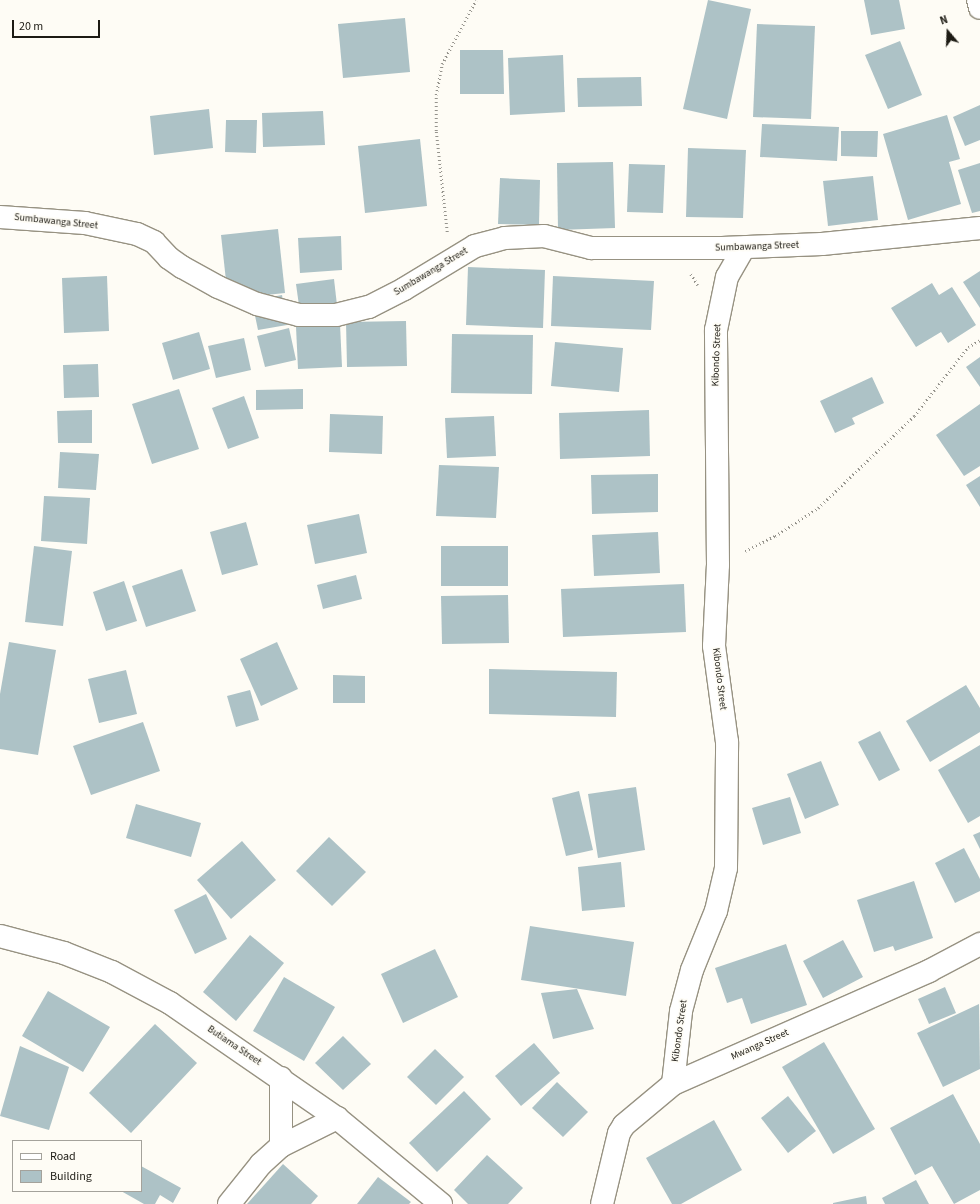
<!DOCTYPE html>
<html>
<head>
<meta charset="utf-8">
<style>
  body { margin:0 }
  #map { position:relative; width:980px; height:1204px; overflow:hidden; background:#fefcf5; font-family:"Source Sans 3",sans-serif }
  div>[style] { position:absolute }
  .building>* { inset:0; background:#adc2c6 }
  .path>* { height:2.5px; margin-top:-1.25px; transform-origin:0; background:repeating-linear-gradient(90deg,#96948d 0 1px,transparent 0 4px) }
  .roads { filter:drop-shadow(1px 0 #979282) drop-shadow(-1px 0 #979282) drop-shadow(0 1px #979282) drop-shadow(0 -1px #979282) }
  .minor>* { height:22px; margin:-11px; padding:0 11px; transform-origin:11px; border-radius:11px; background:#fff }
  span { translate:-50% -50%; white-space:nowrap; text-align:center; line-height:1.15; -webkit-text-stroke:3px #fefcf5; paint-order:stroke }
  .street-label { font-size:10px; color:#1d1b14 }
  .legend { position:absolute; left:12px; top:1140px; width:130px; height:52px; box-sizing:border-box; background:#fefcf5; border:1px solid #a4a29b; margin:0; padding:5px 7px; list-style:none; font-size:12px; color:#1d1b14 }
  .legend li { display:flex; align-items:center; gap:8px; height:20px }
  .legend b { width:20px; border:1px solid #a4a29b }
  .north { position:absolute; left:928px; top:12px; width:40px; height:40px; -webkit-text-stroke:3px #fefcf5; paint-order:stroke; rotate:341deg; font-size:11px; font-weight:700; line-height:16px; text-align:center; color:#1d1b14 }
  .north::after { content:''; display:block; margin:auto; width:14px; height:18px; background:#1d1b14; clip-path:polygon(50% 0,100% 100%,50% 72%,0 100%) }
  .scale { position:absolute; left:12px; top:20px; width:88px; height:18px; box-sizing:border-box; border:2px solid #1d1b14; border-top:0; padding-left:5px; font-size:12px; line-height:14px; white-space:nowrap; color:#1d1b14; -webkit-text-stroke:3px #fefcf5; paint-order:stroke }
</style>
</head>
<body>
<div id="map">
  <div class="building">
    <div style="clip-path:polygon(708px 0,751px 9px,727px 119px,683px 109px)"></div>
    <div style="clip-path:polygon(864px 0,899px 0,905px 29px,871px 35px)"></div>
    <div style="clip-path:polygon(405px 18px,410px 72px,343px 78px,338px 24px)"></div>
    <div style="clip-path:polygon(757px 24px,815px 26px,811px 119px,753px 117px)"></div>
    <div style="clip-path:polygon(900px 41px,922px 95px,888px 109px,865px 55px)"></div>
    <div style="clip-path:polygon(460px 50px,503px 50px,504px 94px,460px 94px)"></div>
    <div style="clip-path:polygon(563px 55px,565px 112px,510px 115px,508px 58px)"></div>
    <div style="clip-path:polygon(641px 77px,642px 106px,578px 107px,577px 78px)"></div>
    <div style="clip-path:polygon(980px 105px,980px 140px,965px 146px,953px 117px)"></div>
    <div style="clip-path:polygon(209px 109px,213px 148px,154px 155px,150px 116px)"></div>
    <div style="clip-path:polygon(323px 111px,325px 145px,263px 147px,262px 113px)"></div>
    <div style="clip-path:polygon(947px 115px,960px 159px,949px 162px,961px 204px,908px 220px,883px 134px)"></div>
    <div style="clip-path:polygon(226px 120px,257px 120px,256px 153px,225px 152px)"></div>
    <div style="clip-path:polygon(762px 124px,839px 127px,837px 161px,760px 157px)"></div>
    <div style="clip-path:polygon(841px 131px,878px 131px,877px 157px,841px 156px)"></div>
    <div style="clip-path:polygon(420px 139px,427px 206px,365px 213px,358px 146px)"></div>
    <div style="clip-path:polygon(688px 148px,746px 150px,743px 218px,686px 217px)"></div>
    <div style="clip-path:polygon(613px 162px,615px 228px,558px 230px,557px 163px)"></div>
    <div style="clip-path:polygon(980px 163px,980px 211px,972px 213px,958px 170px)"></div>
    <div style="clip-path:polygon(629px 164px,665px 165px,663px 213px,627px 212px)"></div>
    <div style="clip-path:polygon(873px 176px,878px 220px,828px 226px,823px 181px)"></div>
    <div style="clip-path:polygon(500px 178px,540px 180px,539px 225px,498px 224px)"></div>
    <div style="clip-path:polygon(278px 229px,285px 293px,228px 299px,221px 235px)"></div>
    <div style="clip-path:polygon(341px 236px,342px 270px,300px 273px,298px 238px)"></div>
    <div style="clip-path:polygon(468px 267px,545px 270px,543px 328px,466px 325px)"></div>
    <div style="clip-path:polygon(980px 271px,980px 308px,963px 282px)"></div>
    <div style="clip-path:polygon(107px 276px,109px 331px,64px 333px,62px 278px)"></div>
    <div style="clip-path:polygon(553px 276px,654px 281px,651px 330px,551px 326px)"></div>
    <div style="clip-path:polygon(334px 279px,338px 314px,301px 320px,296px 284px)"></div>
    <div style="clip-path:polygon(932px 283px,939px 295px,952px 287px,976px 325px,948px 343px,941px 332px,916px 347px,891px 308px)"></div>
    <div style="clip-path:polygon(282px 295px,287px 325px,258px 330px,252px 301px)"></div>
    <div style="clip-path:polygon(406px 321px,407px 366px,347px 367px,346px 322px)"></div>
    <div style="clip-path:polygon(340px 324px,342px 367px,298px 369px,296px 327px)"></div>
    <div style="clip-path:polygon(289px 328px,296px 360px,265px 367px,257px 336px)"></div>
    <div style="clip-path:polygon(199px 332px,210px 369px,173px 380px,162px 343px)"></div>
    <div style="clip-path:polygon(452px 334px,533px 335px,532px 394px,451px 393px)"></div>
    <div style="clip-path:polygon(244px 338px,251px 370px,216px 378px,208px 346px)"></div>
    <div style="clip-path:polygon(555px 342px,623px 348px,619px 392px,551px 386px)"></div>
    <div style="clip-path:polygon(980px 357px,980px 387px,966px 367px)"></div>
    <div style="clip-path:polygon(98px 364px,99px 397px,64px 398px,63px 365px)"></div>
    <div style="clip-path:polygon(872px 377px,884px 403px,852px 418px,855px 424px,835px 433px,820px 401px)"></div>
    <div style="clip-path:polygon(179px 389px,199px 449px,152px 464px,132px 404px)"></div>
    <div style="clip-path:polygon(303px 389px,303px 409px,256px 410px,256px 390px)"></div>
    <div style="clip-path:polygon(244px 396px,259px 438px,228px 449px,212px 408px)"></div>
    <div style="clip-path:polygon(980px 404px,980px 466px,964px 476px,936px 435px)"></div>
    <div style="clip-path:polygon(92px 410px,92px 443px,58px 443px,57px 411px)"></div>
    <div style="clip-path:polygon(649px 410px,650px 456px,560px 459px,559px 413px)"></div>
    <div style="clip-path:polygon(330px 414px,383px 416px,382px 454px,329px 452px)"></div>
    <div style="clip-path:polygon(494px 416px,496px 456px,447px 458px,445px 418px)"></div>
    <div style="clip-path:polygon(60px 452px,99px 454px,96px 490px,58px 488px)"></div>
    <div style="clip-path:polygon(439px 465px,499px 467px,496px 518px,436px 516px)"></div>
    <div style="clip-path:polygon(658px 474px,658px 512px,592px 514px,591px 475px)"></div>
    <div style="clip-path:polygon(980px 476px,980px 507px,966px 485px)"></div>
    <div style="clip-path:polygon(44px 496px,90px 498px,87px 544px,41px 541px)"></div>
    <div style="clip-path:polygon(359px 514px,367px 553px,315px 564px,307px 525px)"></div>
    <div style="clip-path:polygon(246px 522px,258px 565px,222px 575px,210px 532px)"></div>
    <div style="clip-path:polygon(658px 532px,660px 573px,594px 576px,592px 535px)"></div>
    <div style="clip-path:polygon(34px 546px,72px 551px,63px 626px,25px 622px)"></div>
    <div style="clip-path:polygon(441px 546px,508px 546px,508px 586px,441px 586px)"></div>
    <div style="clip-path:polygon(182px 569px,196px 611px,146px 627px,132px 586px)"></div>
    <div style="clip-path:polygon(356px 575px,362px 599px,323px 609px,317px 585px)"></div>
    <div style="clip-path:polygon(124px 581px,137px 621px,106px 631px,93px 592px)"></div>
    <div style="clip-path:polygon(684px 584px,686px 632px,563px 637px,561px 589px)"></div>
    <div style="clip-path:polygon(508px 595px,509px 643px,442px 644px,441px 596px)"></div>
    <div style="clip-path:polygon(9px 642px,56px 650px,38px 755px,0 749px,0 694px)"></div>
    <div style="clip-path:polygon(277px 642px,298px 689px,261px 706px,240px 659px)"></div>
    <div style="clip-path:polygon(489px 669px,617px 672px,616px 717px,489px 714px)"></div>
    <div style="clip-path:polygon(126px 670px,137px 714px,99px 723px,88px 679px)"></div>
    <div style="clip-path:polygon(333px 675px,365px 676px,365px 703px,333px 703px)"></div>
    <div style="clip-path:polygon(966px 685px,980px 708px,980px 732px,930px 762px,906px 721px)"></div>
    <div style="clip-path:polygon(250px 690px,259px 720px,236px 727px,227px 696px)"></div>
    <div style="clip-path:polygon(143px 722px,160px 771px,91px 795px,73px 746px)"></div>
    <div style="clip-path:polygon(880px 731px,900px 770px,879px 781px,858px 742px)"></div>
    <div style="clip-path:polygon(980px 745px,980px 816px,968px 823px,938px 770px)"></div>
    <div style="clip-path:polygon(821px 761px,839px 805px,805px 819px,787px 774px)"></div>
    <div style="clip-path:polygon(636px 787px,645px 850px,598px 858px,588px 794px)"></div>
    <div style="clip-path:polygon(579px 791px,593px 850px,566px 856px,552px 798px)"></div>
    <div style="clip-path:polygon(790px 797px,801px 833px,763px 845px,752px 808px)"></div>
    <div style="clip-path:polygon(136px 804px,201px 823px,191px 857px,126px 838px)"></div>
    <div style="clip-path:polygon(980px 832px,980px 849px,973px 835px)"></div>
    <div style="clip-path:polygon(329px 837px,366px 872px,332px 906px,296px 871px)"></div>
    <div style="clip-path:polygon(242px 841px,276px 880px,231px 919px,197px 880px)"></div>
    <div style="clip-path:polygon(964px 848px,980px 879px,980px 891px,955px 903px,935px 863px)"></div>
    <div style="clip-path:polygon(621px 862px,625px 907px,582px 911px,578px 867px)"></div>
    <div style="clip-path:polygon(914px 881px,933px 938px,895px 951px,893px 946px,874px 952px,857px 900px)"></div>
    <div style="clip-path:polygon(206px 894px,227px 939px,195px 954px,174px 910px)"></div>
    <div style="clip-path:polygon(530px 926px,634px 942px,626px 996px,521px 980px)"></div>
    <div style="clip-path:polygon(250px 935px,284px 963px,236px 1021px,203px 992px)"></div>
    <div style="clip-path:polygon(843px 940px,863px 977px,823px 998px,803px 961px)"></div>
    <div style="clip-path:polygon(786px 944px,807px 1005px,751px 1024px,742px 998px,727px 1003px,715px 968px)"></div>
    <div style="clip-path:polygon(435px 949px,458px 997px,403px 1023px,381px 974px)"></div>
    <div style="clip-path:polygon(284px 977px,335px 1007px,304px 1061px,253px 1031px)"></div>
    <div style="clip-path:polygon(945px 987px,956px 1013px,929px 1024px,918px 999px)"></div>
    <div style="clip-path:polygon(577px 989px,594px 1029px,553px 1039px,541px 993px)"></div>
    <div style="clip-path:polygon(48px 991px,110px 1027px,83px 1072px,22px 1036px)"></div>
    <div style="clip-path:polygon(979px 1004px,980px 1069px,943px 1087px,917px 1033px)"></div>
    <div style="clip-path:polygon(155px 1024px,197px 1063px,131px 1133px,89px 1093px)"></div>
    <div style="clip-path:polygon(343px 1036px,371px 1064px,343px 1090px,315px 1063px)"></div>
    <div style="clip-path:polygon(824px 1042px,875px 1129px,833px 1154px,782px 1067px)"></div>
    <div style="clip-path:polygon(534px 1043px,560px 1073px,521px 1106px,495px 1076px)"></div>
    <div style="clip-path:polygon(20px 1046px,69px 1067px,49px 1130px,0 1116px)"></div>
    <div style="clip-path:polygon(435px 1049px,464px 1077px,436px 1105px,407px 1077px)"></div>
    <div style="clip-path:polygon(557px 1082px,588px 1112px,563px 1137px,532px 1108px)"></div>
    <div style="clip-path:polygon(464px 1091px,491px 1119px,437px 1172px,409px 1143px)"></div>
    <div style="clip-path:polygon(953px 1094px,980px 1144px,980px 1190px,954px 1204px,932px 1166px,915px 1175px,890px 1128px)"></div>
    <div style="clip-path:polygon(788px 1096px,816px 1131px,788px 1153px,761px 1118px)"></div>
    <div style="clip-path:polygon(714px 1120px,742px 1170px,681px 1204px,672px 1204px,646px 1158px)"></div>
    <div style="clip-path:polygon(487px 1155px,523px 1188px,508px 1204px,468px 1204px,454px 1190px)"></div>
    <div style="clip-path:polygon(283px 1164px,318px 1196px,311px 1204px,247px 1204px)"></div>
    <div style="clip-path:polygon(141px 1166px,181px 1188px,173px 1203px,160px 1195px,155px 1204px,144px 1204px,121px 1191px,141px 1191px)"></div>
    <div style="clip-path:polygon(378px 1177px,411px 1202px,409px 1204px,357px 1204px)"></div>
    <div style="clip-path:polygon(916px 1180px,929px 1204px,885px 1204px,882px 1198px)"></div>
    <div style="clip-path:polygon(866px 1196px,867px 1204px,833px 1204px,833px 1203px)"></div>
  </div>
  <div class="path">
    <div style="left:447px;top:232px;width:102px;rotate:-96.2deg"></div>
    <div style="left:436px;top:131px;width:36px;rotate:-90deg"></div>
    <div style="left:436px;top:95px;width:32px;rotate:-79deg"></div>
    <div style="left:442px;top:64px;width:72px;rotate:-62deg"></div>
    <div style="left:691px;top:274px;width:13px;rotate:58deg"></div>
    <div style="left:745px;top:551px;width:34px;rotate:-27deg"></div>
    <div style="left:775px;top:536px;width:51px;rotate:-33.1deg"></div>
    <div style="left:818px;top:508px;width:133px;rotate:-43.8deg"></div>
    <div style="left:914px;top:416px;width:88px;rotate:-52deg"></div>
    <div style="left:968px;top:347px;width:14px;rotate:-30deg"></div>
  </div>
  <div class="roads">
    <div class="minor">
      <div style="left:978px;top:0;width:8px;rotate:76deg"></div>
      <div style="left:0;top:217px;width:85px;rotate:4deg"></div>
      <div style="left:85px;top:223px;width:53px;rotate:11.9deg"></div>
      <div style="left:137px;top:234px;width:19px;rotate:25deg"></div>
      <div style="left:154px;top:242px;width:22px;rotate:47deg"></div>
      <div style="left:169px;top:258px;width:16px;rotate:35deg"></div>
      <div style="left:182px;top:267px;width:41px;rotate:29.1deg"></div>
      <div style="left:218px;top:287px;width:43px;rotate:23.6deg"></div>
      <div style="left:257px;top:304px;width:43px;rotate:14.7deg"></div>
      <div style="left:299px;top:315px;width:37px"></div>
      <div style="left:336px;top:315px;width:34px;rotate:-14deg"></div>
      <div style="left:369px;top:307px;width:39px;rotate:-27deg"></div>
      <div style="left:404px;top:289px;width:83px;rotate:-31.2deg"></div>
      <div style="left:475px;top:246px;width:31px;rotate:-15deg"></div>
      <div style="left:505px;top:238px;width:39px;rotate:-3deg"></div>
      <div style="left:544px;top:236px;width:49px;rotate:14.3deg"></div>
      <div style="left:591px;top:248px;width:131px"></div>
      <div style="left:722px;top:248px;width:100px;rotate:-2.3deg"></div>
      <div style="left:822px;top:244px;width:159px;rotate:-5.8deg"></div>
      <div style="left:0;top:936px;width:66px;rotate:14.9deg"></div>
      <div style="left:64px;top:953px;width:52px;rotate:21.6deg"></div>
      <div style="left:112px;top:972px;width:66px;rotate:28.1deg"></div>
      <div style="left:170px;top:1003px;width:203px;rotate:34.6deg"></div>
      <div style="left:337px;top:1118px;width:135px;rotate:39.6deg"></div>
      <div style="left:673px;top:1084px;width:73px;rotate:-83.7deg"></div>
      <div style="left:681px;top:1011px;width:42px;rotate:-75deg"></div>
      <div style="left:692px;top:970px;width:64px;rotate:-67.9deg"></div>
      <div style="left:716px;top:911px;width:44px;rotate:-76.9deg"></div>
      <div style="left:726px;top:868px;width:126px;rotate:-89.5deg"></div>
      <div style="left:727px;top:742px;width:97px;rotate:-97.7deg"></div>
      <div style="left:714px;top:646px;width:81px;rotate:-87.2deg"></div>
      <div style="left:718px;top:565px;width:235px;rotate:-90.5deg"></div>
      <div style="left:716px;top:330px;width:54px;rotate:-78.3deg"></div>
      <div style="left:727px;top:277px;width:34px;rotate:-60deg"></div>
      <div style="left:281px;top:1146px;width:68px;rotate:-90deg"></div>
      <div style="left:229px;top:1204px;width:51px;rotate:-51.3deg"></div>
      <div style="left:261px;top:1164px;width:27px;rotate:-42deg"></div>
      <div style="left:281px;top:1146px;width:63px;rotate:-26.6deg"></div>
      <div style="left:602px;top:1204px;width:73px;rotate:-76.5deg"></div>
      <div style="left:619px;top:1133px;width:9px;rotate:-58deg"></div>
      <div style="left:624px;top:1125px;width:64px;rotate:-39.9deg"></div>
      <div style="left:673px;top:1084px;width:280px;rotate:-23.8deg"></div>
      <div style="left:929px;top:971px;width:58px;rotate:-27.9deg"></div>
    </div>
  </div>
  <div class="street-label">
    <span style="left:56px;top:222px;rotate:6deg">Sumbawanga Street</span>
    <span style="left:757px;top:247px;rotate:-2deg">Sumbawanga Street</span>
    <span style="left:431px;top:272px;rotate:-31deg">Sumbawanga Street</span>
    <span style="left:717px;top:355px;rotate:-88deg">Kibondo Street</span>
    <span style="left:719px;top:679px;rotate:83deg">Kibondo Street</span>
    <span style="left:680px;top:1031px;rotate:-82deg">Kibondo Street</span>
    <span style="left:760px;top:1045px;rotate:-24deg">Mwanga Street</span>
    <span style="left:234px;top:1046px;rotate:34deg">Butiama Street</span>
  </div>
  <ul class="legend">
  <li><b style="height:5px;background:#fff"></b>Road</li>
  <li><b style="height:11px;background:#adc2c6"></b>Building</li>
  </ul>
  <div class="north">N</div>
  <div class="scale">20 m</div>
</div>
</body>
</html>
